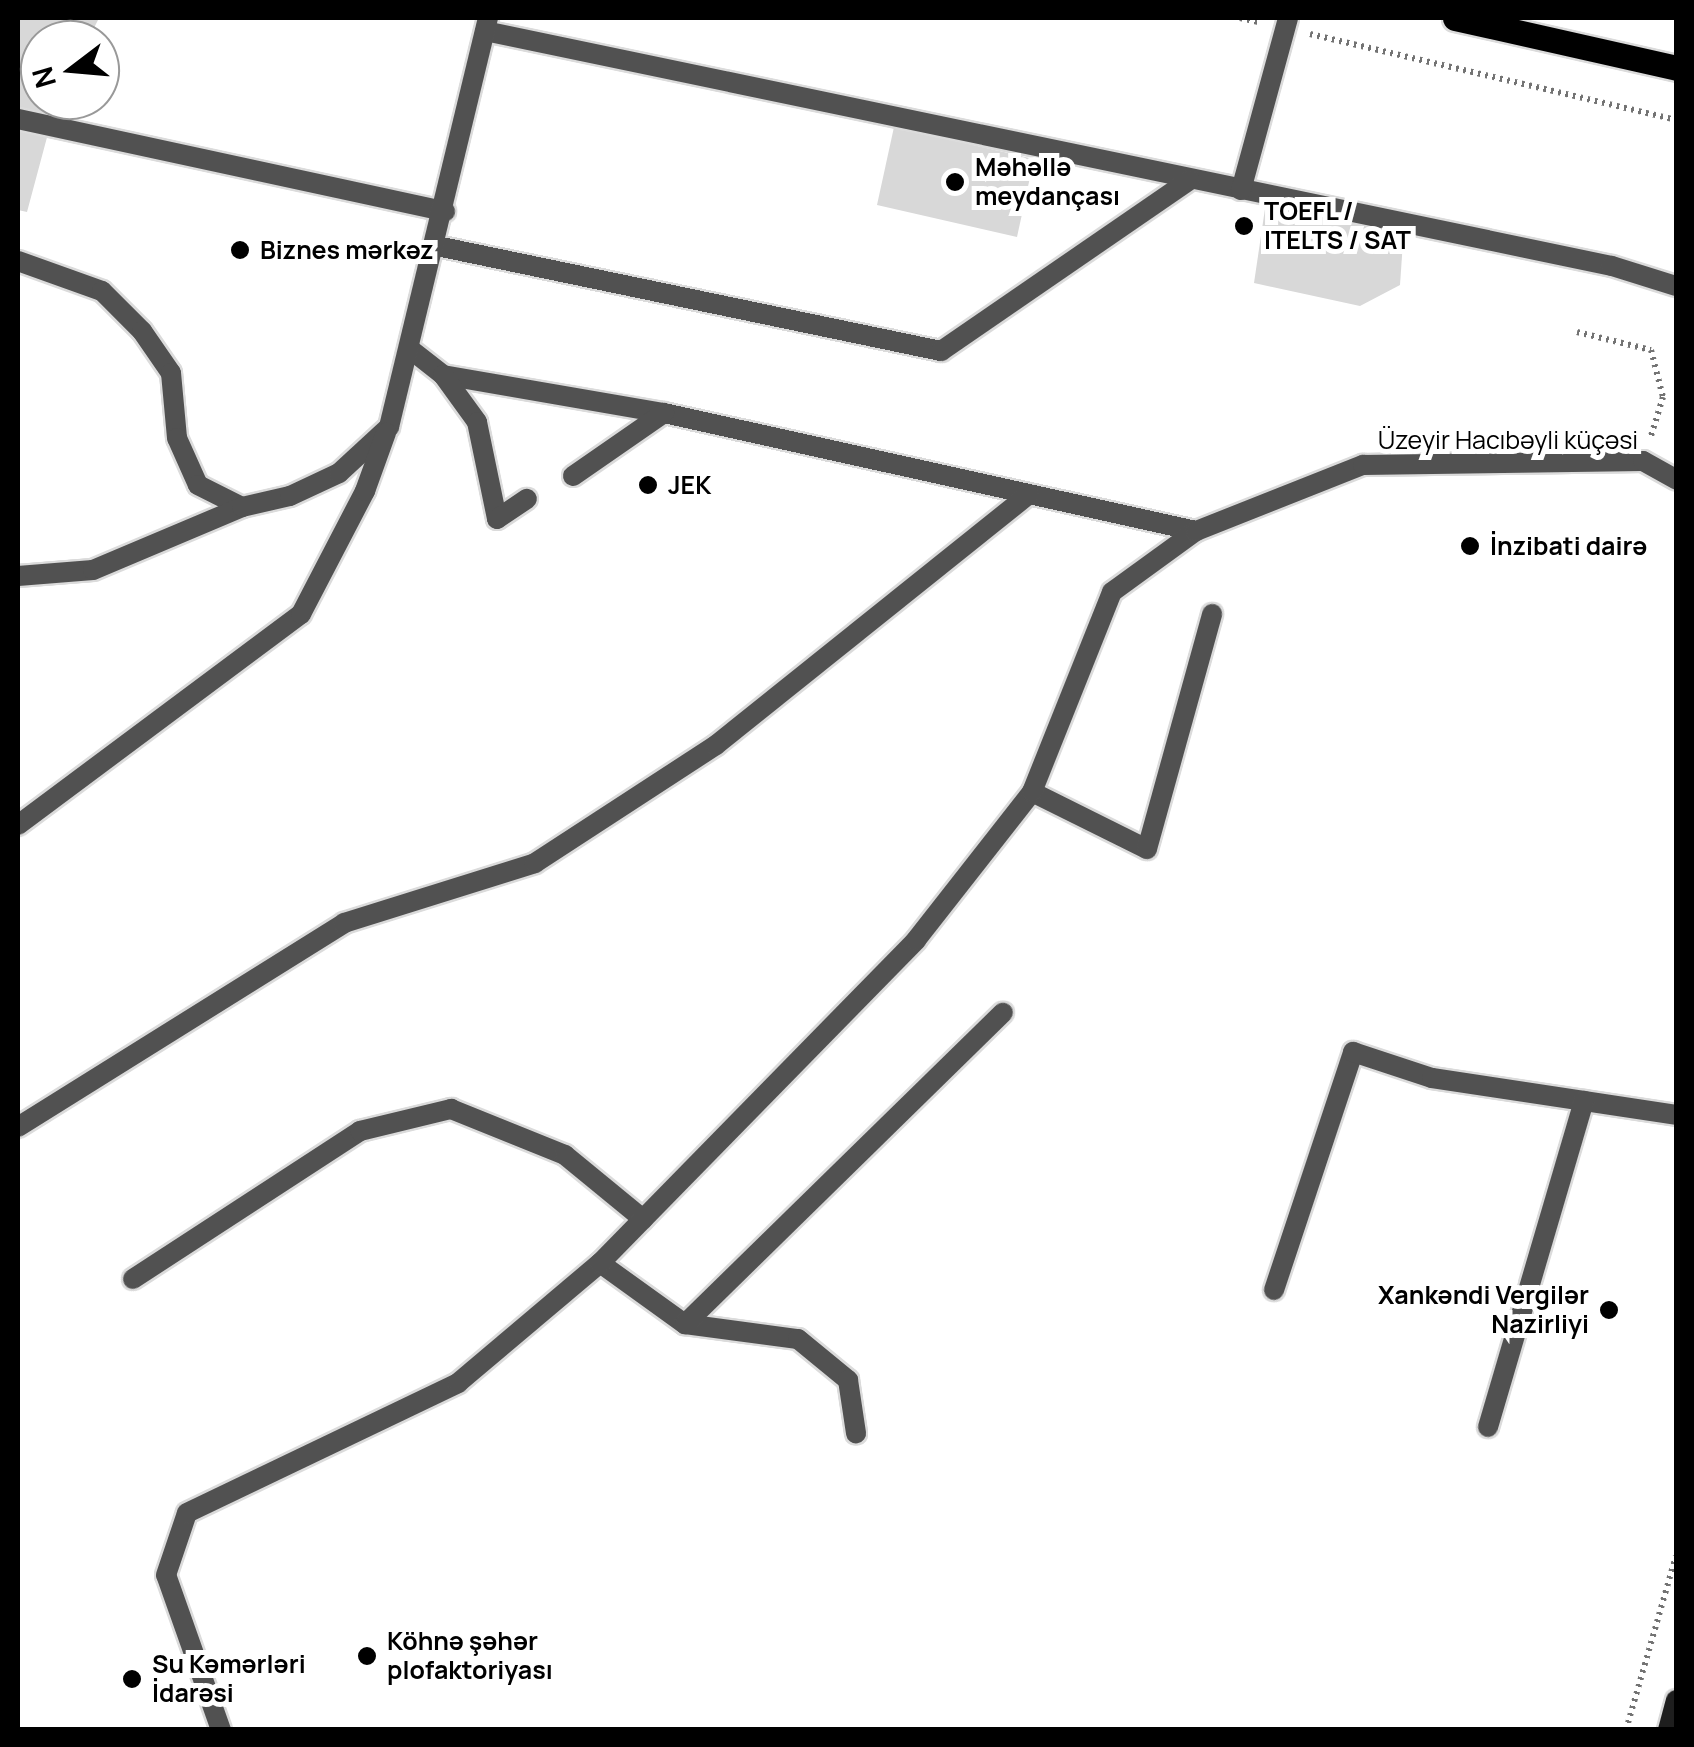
<!DOCTYPE html>
<html>
<head>
<meta charset="utf-8">
<style>
  body { margin:0 }
  #map { position:relative; width:1694px; height:1747px; overflow:hidden; background:#fff; font-family:Manrope,sans-serif }
  div>[style] { position:absolute }
  .green>* { inset:0; background:#d8d8d8 }
  .path>* { height:6px; margin-top:-3px; transform-origin:0; background:repeating-linear-gradient(90deg,#737373 0 2.5px,transparent 0 7.5px) }
  .roads { filter:drop-shadow(2px 0 #dbdbdb) drop-shadow(-2px 0 #dbdbdb) drop-shadow(0 2px #dbdbdb) drop-shadow(0 -2px #dbdbdb) }
  .lane>* { height:20px; margin:-10px; padding:0 10px; transform-origin:10px; border-radius:10px; background:#515151 }
  .street>* { height:20px; margin:-10px; padding:0 10px; transform-origin:10px; border-radius:10px; background:#515151 }
  .secondary>* { height:20px; margin:-10px; padding:0 10px; transform-origin:10px; border-radius:10px; background:#1e1e1e }
  .primary>* { height:25px; margin:-12.5px; padding:0 12.5px; transform-origin:12.5px; border-radius:12.5px; background:#000 }
  .dots>* { width:28px; height:28px; translate:-50% -50%; box-sizing:border-box; border:5px solid #fff; border-radius:50% }
  span { translate:-50% -50%; white-space:nowrap; text-align:center; line-height:1.15; -webkit-text-stroke:10px #fff; paint-order:stroke }
  .poi-label { font-size:25px; color:#000; font-weight:700 }
  .left { translate:0 -50%; text-align:left }
  .right { translate:-100% -50%; text-align:right }
  .street-label { font-size:25px; color:#000 }
  .frame { position:absolute; inset:0; border:20px solid #000; pointer-events:none }
  .north { position:absolute; left:20px; top:20px; width:100px; height:100px; box-sizing:border-box; background:#fff; border:2px solid #999; border-radius:50%; rotate:254deg; font-size:28px; font-weight:700; line-height:40px; text-align:center; color:#000 }
  .north::after { content:''; display:block; margin:auto; width:35px; height:45px; background:#000; clip-path:polygon(50% 0,100% 100%,50% 72%,0 100%) }
</style>
</head>
<body>
<div id="map">
  <div class="green">
    <div style="clip-path:polygon(18px 18px,99px 18px,88px 40px,40px 40px,40px 100px,57px 100px,27px 212px,18px 210px)"></div>
    <div style="clip-path:polygon(894px 127px,1034px 159px,1017px 237px,877px 205px)"></div>
    <div style="clip-path:polygon(1266px 202px,1404px 227px,1400px 285px,1360px 306px,1254px 283px)"></div>
  </div>
  <div class="path">
    <div style="left:1240px;top:18px;width:19px;rotate:12deg"></div>
    <div style="left:1310px;top:34px;width:376px;rotate:13.2deg"></div>
    <div style="left:1577px;top:332px;width:76px;rotate:13.7deg"></div>
    <div style="left:1651px;top:350px;width:49px;rotate:75.7deg"></div>
    <div style="left:1663px;top:397px;width:41px;rotate:107.1deg"></div>
    <div style="left:1626px;top:1730px;width:181px;rotate:-74deg"></div>
  </div>
  <div class="roads">
    <div class="lane">
      <div style="left:485px;top:31px;width:1151px;rotate:11.78deg"></div>
      <div style="left:1612px;top:266px;width:67px;rotate:17.4deg"></div>
      <div style="left:18px;top:119px;width:437px;rotate:12.2deg"></div>
      <div style="left:1241px;top:190px;width:178px;rotate:-74.7deg"></div>
      <div style="left:437px;top:246px;width:515px;rotate:11.77deg"></div>
      <div style="left:941px;top:351px;width:302px;rotate:-34.5deg"></div>
      <div style="left:18px;top:261px;width:89px;rotate:19.7deg"></div>
      <div style="left:102px;top:291px;width:57px;rotate:45deg"></div>
      <div style="left:142px;top:331px;width:51px;rotate:55.4deg"></div>
      <div style="left:171px;top:373px;width:65px;rotate:84.7deg"></div>
      <div style="left:177px;top:438px;width:51px;rotate:65.9deg"></div>
      <div style="left:198px;top:485px;width:49px;rotate:26.6deg"></div>
      <div style="left:410px;top:349px;width:42px;rotate:38.2deg"></div>
      <div style="left:443px;top:375px;width:224px;rotate:9.8deg"></div>
      <div style="left:664px;top:413px;width:545px;rotate:12.51deg"></div>
      <div style="left:443px;top:375px;width:58px;rotate:54.1deg"></div>
      <div style="left:477px;top:422px;width:99px;rotate:78.3deg"></div>
      <div style="left:497px;top:519px;width:36px;rotate:-34deg"></div>
      <div style="left:573px;top:476px;width:111px;rotate:-34.7deg"></div>
      <div style="left:1032px;top:792px;width:128px;rotate:26.4deg"></div>
      <div style="left:1147px;top:849px;width:244px;rotate:-74.5deg"></div>
      <div style="left:18px;top:1127px;width:385px;rotate:-32deg"></div>
      <div style="left:344px;top:923px;width:200px;rotate:-17.4deg"></div>
      <div style="left:535px;top:863px;width:216px;rotate:-33.1deg"></div>
      <div style="left:716px;top:745px;width:401px;rotate:-38.7deg"></div>
      <div style="left:600px;top:1263px;width:105px;rotate:35.7deg"></div>
      <div style="left:685px;top:1324px;width:114px;rotate:7.6deg"></div>
      <div style="left:798px;top:1339px;width:65px;rotate:39.4deg"></div>
      <div style="left:848px;top:1380px;width:54px;rotate:81.4deg"></div>
      <div style="left:133px;top:1279px;width:271px;rotate:-33.1deg"></div>
      <div style="left:360px;top:1131px;width:94px;rotate:-13.6deg"></div>
      <div style="left:451px;top:1109px;width:123px;rotate:22deg"></div>
      <div style="left:565px;top:1155px;width:101px;rotate:39.4deg"></div>
      <div style="left:1274px;top:1290px;width:251px;rotate:-71.6deg"></div>
      <div style="left:1353px;top:1052px;width:83px;rotate:18.2deg"></div>
      <div style="left:1432px;top:1078px;width:247px;rotate:8.6deg"></div>
      <div style="left:685px;top:1324px;width:445px;rotate:-44.4deg"></div>
      <div style="left:1488px;top:1427px;width:340px;rotate:-73.6deg"></div>
      <div style="left:221px;top:1730px;width:164px;rotate:-109.5deg"></div>
      <div style="left:166px;top:1575px;width:65px;rotate:-71.3deg"></div>
      <div style="left:187px;top:1513px;width:301px;rotate:-25.6deg"></div>
      <div style="left:458px;top:1383px;width:186px;rotate:-40.2deg"></div>
      <div style="left:600px;top:1263px;width:452px;rotate:-45.6deg"></div>
    </div>
    <div class="street">
      <div style="left:18px;top:576px;width:75px;rotate:-4.6deg"></div>
      <div style="left:93px;top:570px;width:162px;rotate:-22.9deg"></div>
      <div style="left:242px;top:507px;width:49px;rotate:-12.9deg"></div>
      <div style="left:290px;top:496px;width:54px;rotate:-25.1deg"></div>
      <div style="left:339px;top:473px;width:68px;rotate:-42.6deg"></div>
      <div style="left:389px;top:427px;width:421px;rotate:-76.4deg"></div>
      <div style="left:18px;top:825px;width:353px;rotate:-36.7deg"></div>
      <div style="left:301px;top:614px;width:139px;rotate:-62.5deg"></div>
      <div style="left:365px;top:491px;width:62px;rotate:-70.1deg"></div>
      <div style="left:916px;top:940px;width:188px;rotate:-51.9deg"></div>
      <div style="left:1032px;top:792px;width:215px;rotate:-68.2deg"></div>
      <div style="left:1112px;top:592px;width:104px;rotate:-36deg"></div>
      <div style="left:1196px;top:531px;width:180px;rotate:-21.6deg"></div>
      <div style="left:1363px;top:465px;width:280px;rotate:-0.8deg"></div>
      <div style="left:1643px;top:461px;width:38px;rotate:29deg"></div>
    </div>
    <div class="secondary">
      <div style="left:1668px;top:1730px;width:31px;rotate:-75deg"></div>
    </div>
    <div class="primary">
      <div style="left:1455px;top:18px;width:227px;rotate:12.7deg"></div>
    </div>
  </div>
  <div class="dots">
    <div style="left:955px;top:182px;background:#000"></div>
    <div style="left:1244px;top:226px;background:#000"></div>
    <div style="left:240px;top:250px;background:#000"></div>
    <div style="left:648px;top:485px;background:#000"></div>
    <div style="left:1470px;top:546px;background:#000"></div>
    <div style="left:1609px;top:1310px;background:#000"></div>
    <div style="left:367px;top:1656px;background:#000"></div>
    <div style="left:132px;top:1679px;background:#000"></div>
  </div>
  <div class="poi-label">
    <span class="left" style="left:975px;top:182px">Məhəllə<br>meydançası</span>
    <span class="left" style="left:1264px;top:226px">TOEFL /<br>ITELTS / SAT</span>
    <span class="left" style="left:260px;top:250px">Biznes mərkəz</span>
    <span class="left" style="left:668px;top:485px">JEK</span>
    <span class="left" style="left:1490px;top:546px">İnzibati dairə</span>
    <span class="right" style="left:1589px;top:1310px">Xankəndi Vergilər<br>Nazirliyi</span>
    <span class="left" style="left:387px;top:1656px">Köhnə şəhər<br>plofaktoriyası</span>
    <span class="left" style="left:152px;top:1679px">Su Kəmərləri<br>İdarəsi</span>
  </div>
  <div class="street-label">
    <span style="left:1508px;top:440px">Üzeyir Hacıbəyli küçəsi</span>
  </div>
  <div class="frame"></div>
  <div class="north">N</div>
</div>
</body>
</html>
